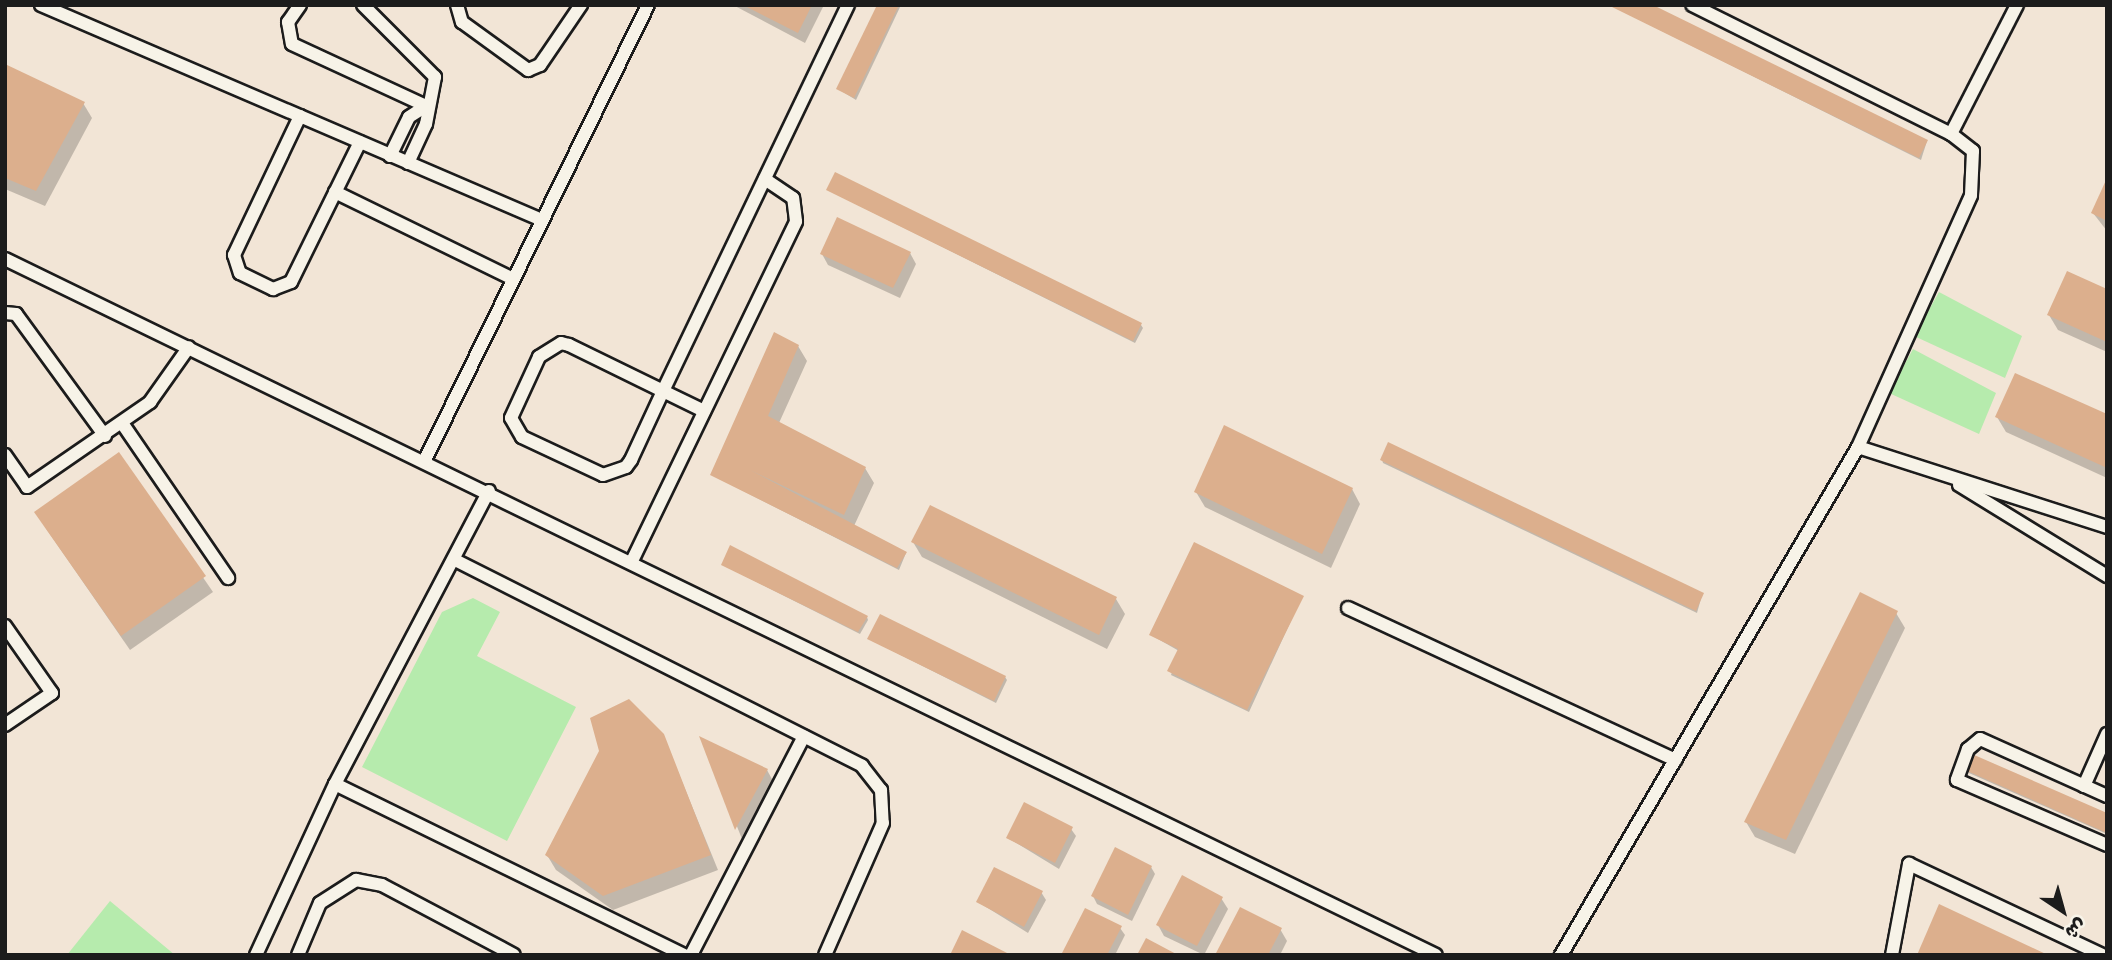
<!DOCTYPE html>
<html>
<head>
<meta charset="utf-8">
<style>
  body { margin:0 }
  #map { position:relative; width:2112px; height:960px; overflow:hidden; background:#f2e5d6; font-family:Kalam,"Playpen Sans Arabic",sans-serif }
  div>[style] { position:absolute }
  .green>* { inset:0; background:#b6ebad }
  .shadow>* { inset:0; background:#0003 }
  .building>* { inset:0; background:#dcaf8d }
  .roads { filter:drop-shadow(2px 0 #1c1c1c) drop-shadow(-2px 0 #1c1c1c) drop-shadow(0 2px #1c1c1c) drop-shadow(0 -2px #1c1c1c) }
  .lane>* { height:12px; margin:-6px; padding:0 6px; transform-origin:6px; border-radius:6px; background:#f7f3e8 }
  span { translate:-50% -50%; white-space:nowrap; text-align:center; line-height:1.15; -webkit-text-stroke:5px #f7f3e8; paint-order:stroke }
  .frame { position:absolute; inset:0; border:7px solid #1c1c1c; pointer-events:none }
  .north { position:absolute; left:2028px; top:876px; width:70px; height:70px; -webkit-text-stroke:5px #f7f3e8; paint-order:stroke; rotate:144deg; font-size:19px; font-weight:700; line-height:28px; text-align:center; color:#1c1c1c }
  .north::after { content:''; display:block; margin:auto; width:24px; height:32px; background:#1c1c1c; clip-path:polygon(50% 0,100% 100%,50% 72%,0 100%) }
</style>
</head>
<body>
<div id="map">
  <div class="green">
    <div style="clip-path:polygon(1939px 292px,2022px 336px,2005px 378px,1914px 336px)"></div>
    <div style="clip-path:polygon(1913px 349px,1996px 393px,1979px 434px,1889px 393px)"></div>
    <div style="clip-path:polygon(473px 598px,500px 612px,477px 656px,576px 707px,507px 841px,362px 767px,442px 612px)"></div>
    <div style="clip-path:polygon(110px 901px,175px 955px,67px 955px)"></div>
  </div>
  <div class="shadow">
    <div style="clip-path:polygon(733px 5px,824px 5px,805px 43px)"></div>
    <div style="clip-path:polygon(879px 5px,901px 5px,856px 100px,838px 89px)"></div>
    <div style="clip-path:polygon(1649px 5px,1927px 141px,1921px 160px,1614px 7px)"></div>
    <div style="clip-path:polygon(5px 66px,83px 103px,92px 118px,45px 206px,5px 189px)"></div>
    <div style="clip-path:polygon(2107px 183px,2107px 231px,2093px 213px)"></div>
    <div style="clip-path:polygon(828px 190px,1141px 325px,1143px 328px,1135px 343px)"></div>
    <div style="clip-path:polygon(910px 253px,916px 264px,900px 298px,828px 265px,822px 254px)"></div>
    <div style="clip-path:polygon(2107px 291px,2107px 352px,2058px 330px,2049px 315px)"></div>
    <div style="clip-path:polygon(775px 334px,798px 346px,807px 361px,779px 423px,865px 468px,874px 483px,854px 526px,906px 553px,899px 570px,712px 475px)"></div>
    <div style="clip-path:polygon(2107px 416px,2107px 478px,2006px 432px,1997px 417px)"></div>
    <div style="clip-path:polygon(119px 455px,213px 592px,130px 650px,45px 527px)"></div>
    <div style="clip-path:polygon(1382px 459px,1702px 595px,1697px 613px,1383px 463px)"></div>
    <div style="clip-path:polygon(1352px 489px,1360px 504px,1331px 568px,1205px 507px,1196px 492px)"></div>
    <div style="clip-path:polygon(913px 542px,1116px 599px,1125px 614px,1107px 649px,922px 557px)"></div>
    <div style="clip-path:polygon(723px 565px,867px 617px,868px 620px,860px 634px)"></div>
    <div style="clip-path:polygon(1302px 597px,1249px 712px,1171px 675px,1179px 651px,1151px 635px)"></div>
    <div style="clip-path:polygon(1896px 613px,1905px 628px,1795px 854px,1755px 837px,1746px 822px)"></div>
    <div style="clip-path:polygon(869px 639px,1005px 677px,1007px 680px,996px 703px)"></div>
    <div style="clip-path:polygon(663px 735px,718px 870px,613px 910px,556px 870px,547px 855px)"></div>
    <div style="clip-path:polygon(702px 739px,767px 770px,773px 781px,742px 839px)"></div>
    <div style="clip-path:polygon(1967px 770px,2107px 815px,2107px 834px,1969px 773px)"></div>
    <div style="clip-path:polygon(1071px 829px,1076px 836px,1059px 869px,1008px 838px)"></div>
    <div style="clip-path:polygon(1151px 867px,1155px 874px,1132px 921px,1097px 904px,1093px 896px)"></div>
    <div style="clip-path:polygon(1041px 892px,1046px 900px,1028px 933px,978px 902px)"></div>
    <div style="clip-path:polygon(1221px 898px,1228px 909px,1204px 955px,1164px 936px,1158px 925px)"></div>
    <div style="clip-path:polygon(1120px 928px,1125px 935px,1115px 955px,1063px 955px)"></div>
    <div style="clip-path:polygon(1280px 929px,1287px 941px,1280px 955px,1217px 955px)"></div>
  </div>
  <div class="building">
    <div style="clip-path:polygon(743px 5px,812px 5px,798px 33px)"></div>
    <div style="clip-path:polygon(877px 5px,899px 5px,854px 98px,836px 89px)"></div>
    <div style="clip-path:polygon(1653px 5px,1928px 140px,1919px 158px,1612px 7px)"></div>
    <div style="clip-path:polygon(5px 64px,85px 102px,36px 191px,5px 178px)"></div>
    <div style="clip-path:polygon(835px 172px,1142px 323px,1133px 341px,826px 190px)"></div>
    <div style="clip-path:polygon(2107px 178px,2107px 221px,2091px 213px)"></div>
    <div style="clip-path:polygon(837px 217px,911px 252px,893px 288px,820px 254px)"></div>
    <div style="clip-path:polygon(2067px 271px,2107px 289px,2107px 342px,2047px 315px)"></div>
    <div style="clip-path:polygon(774px 332px,799px 345px,768px 416px,866px 467px,844px 515px,750px 470px,907px 552px,897px 568px,710px 475px)"></div>
    <div style="clip-path:polygon(2015px 373px,2107px 414px,2107px 468px,1995px 417px)"></div>
    <div style="clip-path:polygon(1224px 425px,1353px 488px,1322px 554px,1194px 492px)"></div>
    <div style="clip-path:polygon(1388px 442px,1704px 593px,1696px 611px,1380px 460px)"></div>
    <div style="clip-path:polygon(119px 452px,206px 576px,121px 636px,34px 512px)"></div>
    <div style="clip-path:polygon(930px 505px,1117px 597px,1099px 635px,911px 542px)"></div>
    <div style="clip-path:polygon(1194px 542px,1304px 596px,1247px 710px,1167px 671px,1178px 649px,1149px 635px)"></div>
    <div style="clip-path:polygon(730px 545px,868px 616px,858px 632px,721px 565px)"></div>
    <div style="clip-path:polygon(1860px 592px,1898px 611px,1786px 840px,1744px 822px)"></div>
    <div style="clip-path:polygon(880px 614px,1006px 676px,994px 701px,867px 639px)"></div>
    <div style="clip-path:polygon(629px 699px,664px 734px,711px 855px,603px 896px,545px 855px,599px 751px,590px 718px)"></div>
    <div style="clip-path:polygon(699px 736px,768px 769px,735px 830px)"></div>
    <div style="clip-path:polygon(1972px 754px,2107px 813px,2107px 833px,1965px 770px)"></div>
    <div style="clip-path:polygon(1024px 802px,1073px 827px,1055px 863px,1006px 838px)"></div>
    <div style="clip-path:polygon(1115px 847px,1152px 866px,1128px 915px,1091px 896px)"></div>
    <div style="clip-path:polygon(994px 867px,1043px 891px,1024px 927px,976px 902px)"></div>
    <div style="clip-path:polygon(1182px 875px,1223px 897px,1197px 946px,1156px 925px)"></div>
    <div style="clip-path:polygon(1939px 904px,2048px 955px,1917px 955px)"></div>
    <div style="clip-path:polygon(1240px 907px,1282px 928px,1268px 955px,1215px 955px)"></div>
    <div style="clip-path:polygon(1085px 908px,1122px 926px,1107px 955px,1061px 955px)"></div>
    <div style="clip-path:polygon(962px 930px,1011px 955px,950px 955px)"></div>
    <div style="clip-path:polygon(1146px 938px,1178px 955px,1137px 955px)"></div>
  </div>
  <div class="roads">
    <div class="lane">
      <div style="left:41px;top:5px;width:545px;rotate:23.23deg"></div>
      <div style="left:300px;top:5px;width:21px;rotate:125deg"></div>
      <div style="left:288px;top:22px;width:22px;rotate:80deg"></div>
      <div style="left:292px;top:44px;width:148px;rotate:24.8deg"></div>
      <div style="left:363px;top:5px;width:102px;rotate:45deg"></div>
      <div style="left:435px;top:77px;width:48px;rotate:100.8deg"></div>
      <div style="left:426px;top:124px;width:43px;rotate:114.8deg"></div>
      <div style="left:457px;top:5px;width:18px;rotate:74deg"></div>
      <div style="left:462px;top:22px;width:82px;rotate:36deg"></div>
      <div style="left:528px;top:70px;width:13px;rotate:-23deg"></div>
      <div style="left:540px;top:65px;width:73px;rotate:-55.7deg"></div>
      <div style="left:300px;top:116px;width:154px;rotate:115.4deg"></div>
      <div style="left:234px;top:255px;width:19px;rotate:72deg"></div>
      <div style="left:240px;top:273px;width:37px;rotate:26deg"></div>
      <div style="left:273px;top:289px;width:19px;rotate:-21deg"></div>
      <div style="left:291px;top:282px;width:156px;rotate:-63.8deg"></div>
      <div style="left:1951px;top:134px;width:145px;rotate:-62.9deg"></div>
      <div style="left:390px;top:156px;width:43px;rotate:-64deg"></div>
      <div style="left:409px;top:117px;width:20px;rotate:-33deg"></div>
      <div style="left:335px;top:192px;width:198px;rotate:26deg"></div>
      <div style="left:5px;top:259px;width:1591px;rotate:25.94deg"></div>
      <div style="left:5px;top:313px;width:11px;rotate:5deg"></div>
      <div style="left:16px;top:314px;width:151px;rotate:53.9deg"></div>
      <div style="left:704px;top:411px;width:46px;rotate:-154deg"></div>
      <div style="left:663px;top:391px;width:105px;rotate:-153.9deg"></div>
      <div style="left:569px;top:345px;width:8px;rotate:-166deg"></div>
      <div style="left:561px;top:343px;width:26px;rotate:148deg"></div>
      <div style="left:539px;top:357px;width:67px;rotate:114.7deg"></div>
      <div style="left:511px;top:418px;width:22px;rotate:60deg"></div>
      <div style="left:522px;top:437px;width:89px;rotate:25.1deg"></div>
      <div style="left:603px;top:475px;width:24px;rotate:-19deg"></div>
      <div style="left:626px;top:467px;width:9px;rotate:-54deg"></div>
      <div style="left:631px;top:460px;width:76px;rotate:-65.1deg"></div>
      <div style="left:663px;top:391px;width:428px;rotate:-64.4deg"></div>
      <div style="left:122px;top:423px;width:188px;rotate:55.6deg"></div>
      <div style="left:1858px;top:447px;width:262px;rotate:17.8deg"></div>
      <div style="left:5px;top:455px;width:39px;rotate:55deg"></div>
      <div style="left:27px;top:487px;width:150px;rotate:-34.6deg"></div>
      <div style="left:150px;top:402px;width:67px;rotate:-54.7deg"></div>
      <div style="left:425px;top:460px;width:507px;rotate:-63.89deg"></div>
      <div style="left:1959px;top:485px;width:174px;rotate:31.6deg"></div>
      <div style="left:457px;top:561px;width:454px;rotate:26.8deg"></div>
      <div style="left:862px;top:766px;width:31px;rotate:52deg"></div>
      <div style="left:881px;top:790px;width:33px;rotate:87deg"></div>
      <div style="left:883px;top:823px;width:144px;rotate:113.7deg"></div>
      <div style="left:632px;top:561px;width:377px;rotate:-64.2deg"></div>
      <div style="left:796px;top:221px;width:23px;rotate:-97deg"></div>
      <div style="left:793px;top:198px;width:34px;rotate:-146deg"></div>
      <div style="left:1348px;top:608px;width:361px;rotate:24.9deg"></div>
      <div style="left:5px;top:626px;width:82px;rotate:55deg"></div>
      <div style="left:52px;top:693px;width:57px;rotate:145.8deg"></div>
      <div style="left:335px;top:784px;width:389px;rotate:26.1deg"></div>
      <div style="left:2084px;top:786px;width:57px;rotate:-66.1deg"></div>
      <div style="left:2107px;top:796px;width:139px;rotate:-155.8deg"></div>
      <div style="left:1980px;top:739px;width:16px;rotate:140deg"></div>
      <div style="left:1968px;top:749px;width:33px;rotate:110deg"></div>
      <div style="left:1957px;top:780px;width:163px;rotate:23.4deg"></div>
      <div style="left:256px;top:955px;width:188px;rotate:-65.2deg"></div>
      <div style="left:335px;top:784px;width:331px;rotate:-62.3deg"></div>
      <div style="left:298px;top:955px;width:56px;rotate:-67.1deg"></div>
      <div style="left:320px;top:903px;width:43px;rotate:-32.6deg"></div>
      <div style="left:356px;top:880px;width:26px;rotate:11deg"></div>
      <div style="left:382px;top:885px;width:149px;rotate:27.9deg"></div>
      <div style="left:691px;top:955px;width:246px;rotate:-62.7deg"></div>
      <div style="left:1561px;top:955px;width:588px;rotate:-59.69deg"></div>
      <div style="left:1858px;top:447px;width:276px;rotate:-65.8deg"></div>
      <div style="left:1971px;top:195px;width:44px;rotate:-87.4deg"></div>
      <div style="left:1973px;top:151px;width:28px;rotate:-142deg"></div>
      <div style="left:1951px;top:134px;width:289px;rotate:-153.5deg"></div>
      <div style="left:1892px;top:955px;width:93px;rotate:-79.4deg"></div>
      <div style="left:1909px;top:864px;width:213px;rotate:25.2deg"></div>
    </div>
  </div>
  <div class="frame"></div>
  <div class="north">ش</div>
</div>
</body>
</html>
